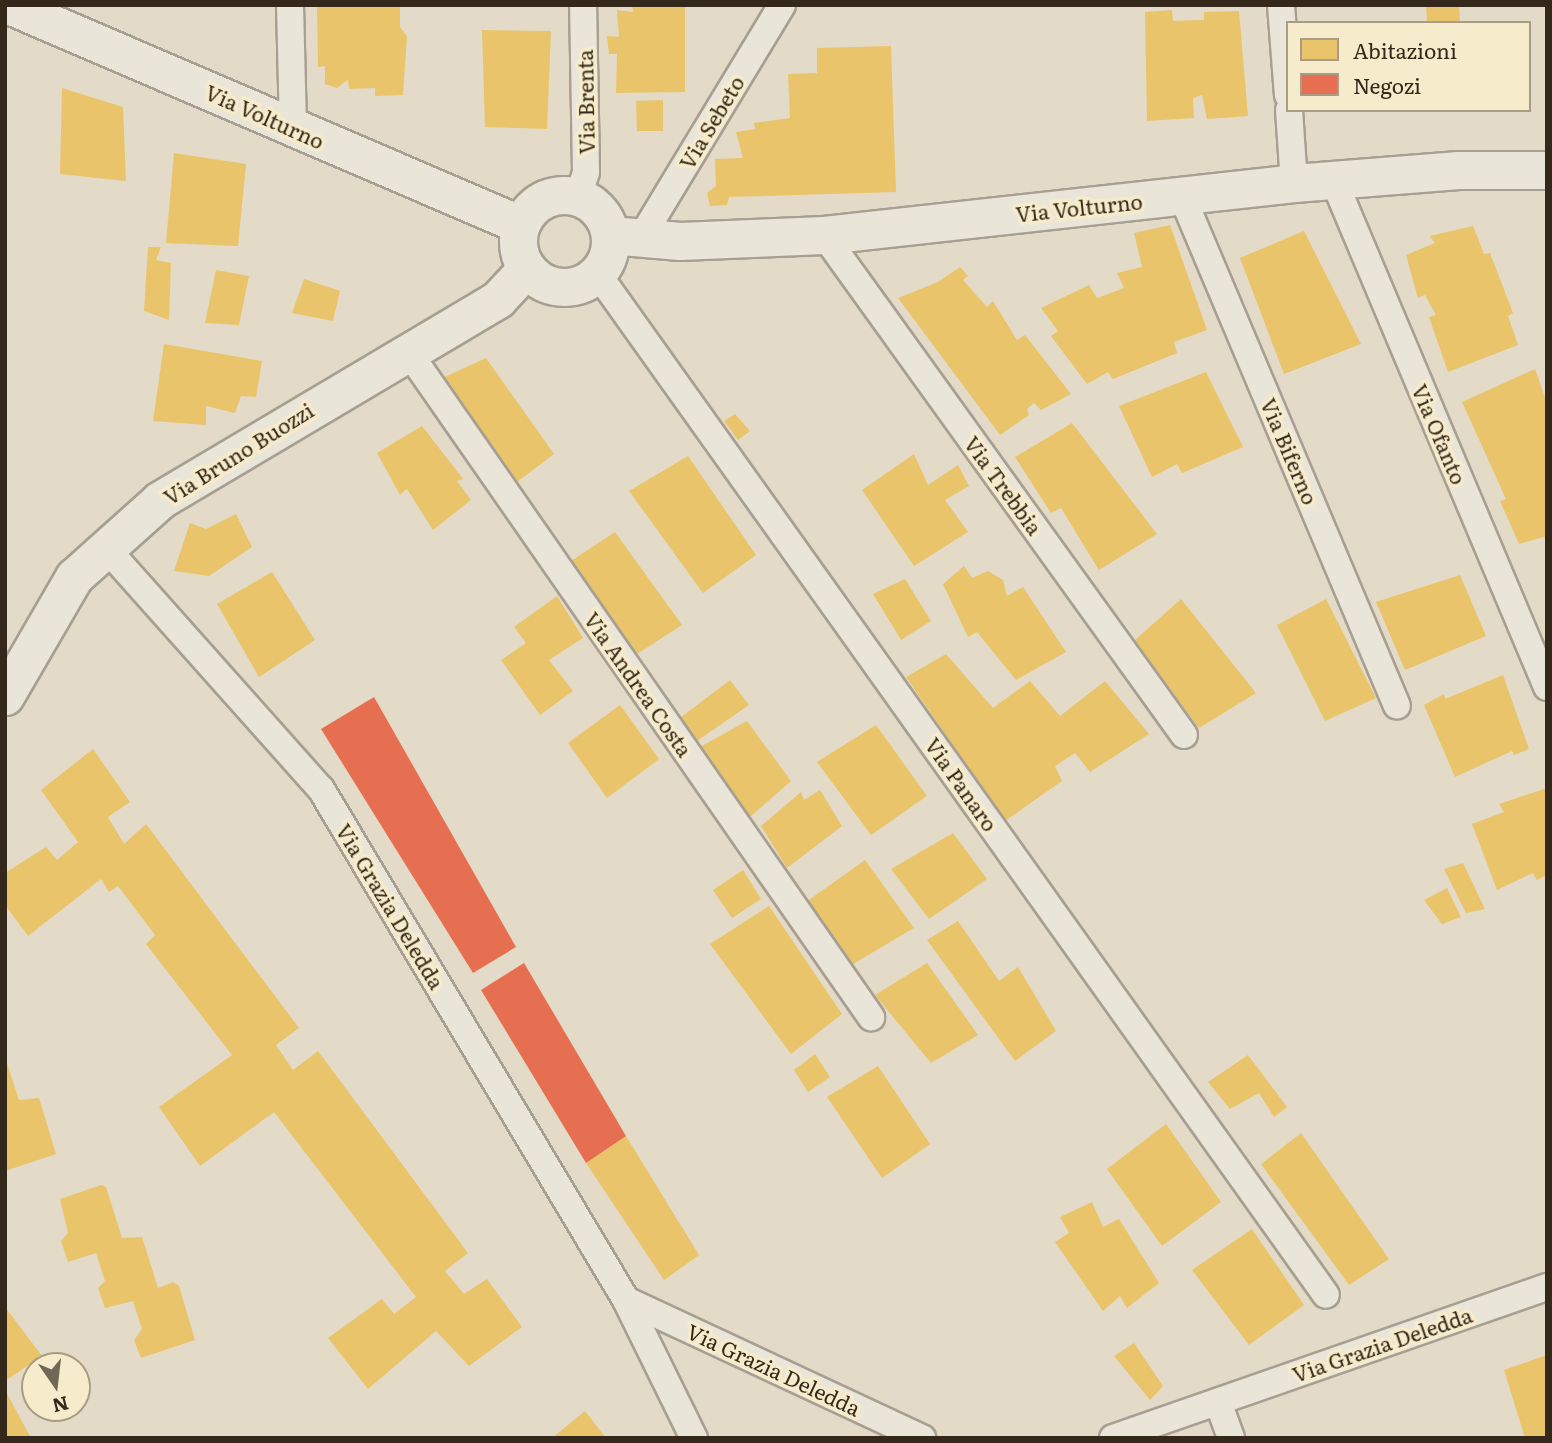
<!DOCTYPE html>
<html>
<head>
<meta charset="utf-8">
<style>
  body { margin:0 }
  #map { position:relative; width:1552px; height:1443px; overflow:hidden; background:#e3dbc7; font-family:Literata,serif }
  div>[style] { position:absolute }
  .homes>* { inset:0; background:#e9c46a }
  .shops>* { inset:0; background:#e76f51 }
  .roads { filter:drop-shadow(2px 0 #a79f91) drop-shadow(-2px 0 #a79f91) drop-shadow(0 2px #a79f91) drop-shadow(0 -2px #a79f91) }
  .street>* { height:26px; margin:-13px; padding:0 13px; transform-origin:13px; border-radius:13px; background:#eae5d9 }
  .secondary>* { height:37px; margin:-18.5px; padding:0 18.5px; transform-origin:18.5px; border-radius:18.5px; background:#eae5d9 }
  .secondary>.ring { margin:-18.5px; padding:0; box-sizing:content-box; background:none; border:37px solid #eae5d9; border-radius:50% }
  span { translate:-50% -50%; white-space:nowrap; text-align:center; line-height:1.15; -webkit-text-stroke:7px #f6ebca; paint-order:stroke }
  .street-label { font-size:21px; color:#34281a }
  .frame { position:absolute; inset:0; border:7px solid #34281a; pointer-events:none }
  .legend { position:absolute; left:1286px; top:21px; width:245px; height:91px; box-sizing:border-box; background:#f6ebca; border:2px solid #a89d84; margin:0; padding:9px 12px; list-style:none; font-size:21px; color:#34281a }
  .legend li { display:flex; align-items:center; gap:14px; height:35px }
  .legend b { width:35px; border:2px solid #a89d84 }
  .north { position:absolute; left:21px; top:1352px; width:70px; height:70px; box-sizing:border-box; background:#f6ebca; border:2px solid #a89d84; border-radius:50%; rotate:166deg; font-size:19px; font-weight:700; line-height:28px; text-align:center; color:#34281a }
  .north::after { content:''; display:block; margin:auto; width:24px; height:32px; background:#716757; clip-path:polygon(50% 0,100% 100%,50% 72%,0 100%) }
</style>
</head>
<body>
<div id="map">
  <div class="homes">
    <div style="clip-path:polygon(317px 5px,400px 5px,400px 27px,407px 36px,403px 95px,375px 96px,375px 88px,349px 89px,348px 80px,337px 88px,325px 84px,325px 66px,318px 67px)"></div>
    <div style="clip-path:polygon(632px 5px,685px 5px,685px 92px,616px 93px,617px 54px,609px 54px,607px 36px,619px 37px,617px 10px,633px 12px)"></div>
    <div style="clip-path:polygon(1426px 5px,1459px 5px,1460px 23px,1427px 23px)"></div>
    <div style="clip-path:polygon(1172px 10px,1173px 21px,1204px 20px,1204px 12px,1239px 11px,1248px 116px,1207px 119px,1202px 95px,1193px 98px,1194px 118px,1147px 121px,1145px 12px)"></div>
    <div style="clip-path:polygon(482px 30px,551px 31px,547px 129px,485px 127px)"></div>
    <div style="clip-path:polygon(891px 46px,896px 192px,729px 197px,727px 205px,710px 206px,707px 193px,716px 186px,715px 159px,743px 158px,736px 132px,755px 129px,754px 123px,790px 118px,788px 74px,817px 73px,817px 48px)"></div>
    <div style="clip-path:polygon(62px 88px,123px 107px,126px 181px,60px 174px)"></div>
    <div style="clip-path:polygon(663px 100px,663px 131px,637px 131px,636px 101px)"></div>
    <div style="clip-path:polygon(174px 153px,246px 164px,238px 246px,166px 243px)"></div>
    <div style="clip-path:polygon(1170px 225px,1207px 330px,1174px 342px,1177px 353px,1113px 379px,1108px 372px,1087px 384px,1051px 336px,1058px 331px,1041px 308px,1089px 285px,1097px 298px,1124px 288px,1117px 273px,1142px 267px,1134px 233px)"></div>
    <div style="clip-path:polygon(1473px 226px,1484px 254px,1490px 253px,1513px 313px,1508px 316px,1518px 345px,1448px 372px,1429px 317px,1436px 315px,1425px 295px,1418px 298px,1406px 255px,1435px 243px,1430px 236px)"></div>
    <div style="clip-path:polygon(1304px 231px,1361px 344px,1284px 374px,1240px 258px)"></div>
    <div style="clip-path:polygon(148px 247px,161px 247px,156px 260px,171px 263px,169px 320px,144px 311px)"></div>
    <div style="clip-path:polygon(960px 267px,968px 276px,963px 280px,987px 307px,993px 301px,1017px 340px,1025px 335px,1071px 394px,1041px 410px,1034px 403px,1027px 409px,1029px 415px,1000px 435px,898px 298px,938px 282px)"></div>
    <div style="clip-path:polygon(216px 270px,249px 276px,239px 325px,205px 323px)"></div>
    <div style="clip-path:polygon(304px 279px,340px 291px,333px 321px,292px 313px)"></div>
    <div style="clip-path:polygon(164px 344px,262px 361px,256px 397px,241px 396px,235px 413px,206px 406px,206px 425px,153px 421px)"></div>
    <div style="clip-path:polygon(486px 358px,554px 454px,509px 488px,436px 381px)"></div>
    <div style="clip-path:polygon(1535px 369px,1547px 403px,1547px 536px,1519px 544px,1500px 501px,1506px 499px,1462px 402px)"></div>
    <div style="clip-path:polygon(1206px 372px,1243px 447px,1182px 473px,1177px 464px,1152px 477px,1119px 406px)"></div>
    <div style="clip-path:polygon(735px 414px,750px 431px,738px 440px,724px 421px)"></div>
    <div style="clip-path:polygon(1072px 423px,1157px 534px,1099px 570px,1061px 508px,1051px 513px,1015px 457px)"></div>
    <div style="clip-path:polygon(422px 426px,463px 479px,457px 481px,471px 500px,433px 530px,407px 489px,400px 495px,377px 453px)"></div>
    <div style="clip-path:polygon(914px 454px,928px 485px,958px 465px,969px 486px,945px 500px,968px 532px,914px 566px,862px 490px)"></div>
    <div style="clip-path:polygon(688px 456px,756px 555px,703px 593px,629px 491px)"></div>
    <div style="clip-path:polygon(236px 514px,252px 547px,209px 576px,174px 571px,190px 523px,206px 529px)"></div>
    <div style="clip-path:polygon(615px 532px,682px 625px,634px 656px,568px 563px)"></div>
    <div style="clip-path:polygon(964px 566px,972px 578px,988px 571px,1003px 580px,1007px 596px,1023px 587px,1066px 652px,1016px 680px,977px 632px,968px 637px,943px 584px)"></div>
    <div style="clip-path:polygon(272px 572px,315px 640px,259px 677px,217px 604px)"></div>
    <div style="clip-path:polygon(1460px 575px,1486px 636px,1405px 670px,1376px 602px)"></div>
    <div style="clip-path:polygon(905px 579px,931px 621px,901px 640px,873px 594px)"></div>
    <div style="clip-path:polygon(557px 596px,583px 638px,549px 660px,573px 691px,540px 715px,501px 660px,526px 643px,514px 627px)"></div>
    <div style="clip-path:polygon(1181px 599px,1256px 693px,1199px 728px,1134px 641px)"></div>
    <div style="clip-path:polygon(1326px 599px,1376px 698px,1325px 721px,1277px 625px)"></div>
    <div style="clip-path:polygon(946px 654px,993px 708px,1030px 681px,1060px 716px,1105px 681px,1149px 734px,1090px 772px,1075px 753px,1055px 766px,1062px 781px,1005px 821px,906px 677px)"></div>
    <div style="clip-path:polygon(1503px 675px,1529px 749px,1514px 755px,1512px 751px,1455px 777px,1424px 705px,1444px 694px,1445px 699px)"></div>
    <div style="clip-path:polygon(730px 680px,749px 705px,697px 741px,680px 718px)"></div>
    <div style="clip-path:polygon(620px 705px,659px 759px,607px 798px,568px 743px)"></div>
    <div style="clip-path:polygon(747px 721px,791px 781px,750px 817px,700px 747px)"></div>
    <div style="clip-path:polygon(876px 725px,927px 796px,871px 835px,817px 762px)"></div>
    <div style="clip-path:polygon(93px 749px,130px 802px,108px 817px,124px 844px,146px 824px,299px 1028px,276px 1045px,293px 1070px,318px 1051px,468px 1253px,445px 1271px,464px 1294px,487px 1279px,522px 1327px,469px 1366px,436px 1331px,368px 1389px,328px 1338px,382px 1299px,394px 1314px,416px 1297px,274px 1112px,200px 1166px,159px 1107px,232px 1055px,146px 944px,155px 935px,118px 886px,109px 892px,101px 879px,28px 936px,5px 905px,5px 873px,46px 847px,57px 860px,78px 842px,41px 790px)"></div>
    <div style="clip-path:polygon(1547px 788px,1547px 875px,1537px 880px,1533px 873px,1497px 890px,1472px 824px,1504px 812px,1499px 804px)"></div>
    <div style="clip-path:polygon(820px 790px,842px 826px,787px 868px,761px 826px,801px 792px,804px 800px)"></div>
    <div style="clip-path:polygon(953px 833px,987px 879px,929px 919px,891px 869px)"></div>
    <div style="clip-path:polygon(865px 860px,914px 928px,853px 964px,806px 902px)"></div>
    <div style="clip-path:polygon(1463px 863px,1485px 909px,1466px 913px,1444px 869px)"></div>
    <div style="clip-path:polygon(743px 870px,761px 899px,732px 918px,713px 890px)"></div>
    <div style="clip-path:polygon(1447px 888px,1461px 917px,1442px 924px,1424px 900px)"></div>
    <div style="clip-path:polygon(769px 906px,842px 1014px,791px 1054px,710px 944px)"></div>
    <div style="clip-path:polygon(958px 921px,999px 981px,1018px 967px,1056px 1031px,1015px 1061px,927px 940px)"></div>
    <div style="clip-path:polygon(927px 963px,978px 1035px,931px 1063px,875px 995px)"></div>
    <div style="clip-path:polygon(815px 1054px,830px 1077px,808px 1092px,794px 1070px)"></div>
    <div style="clip-path:polygon(1248px 1055px,1287px 1107px,1274px 1117px,1259px 1093px,1230px 1109px,1208px 1082px)"></div>
    <div style="clip-path:polygon(6px 1060px,19px 1100px,39px 1098px,56px 1154px,5px 1171px)"></div>
    <div style="clip-path:polygon(878px 1066px,930px 1144px,882px 1178px,827px 1097px)"></div>
    <div style="clip-path:polygon(1166px 1124px,1221px 1202px,1162px 1246px,1107px 1169px)"></div>
    <div style="clip-path:polygon(1301px 1133px,1389px 1259px,1349px 1285px,1261px 1164px)"></div>
    <div style="clip-path:polygon(626px 1136px,699px 1255px,664px 1280px,586px 1163px)"></div>
    <div style="clip-path:polygon(101px 1185px,106px 1187px,122px 1238px,142px 1237px,158px 1288px,173px 1282px,179px 1286px,195px 1340px,141px 1358px,134px 1340px,142px 1329px,133px 1301px,105px 1308px,98px 1288px,105px 1281px,96px 1253px,68px 1262px,61px 1241px,68px 1233px,60px 1199px)"></div>
    <div style="clip-path:polygon(1092px 1202px,1103px 1227px,1119px 1219px,1159px 1283px,1127px 1308px,1120px 1296px,1103px 1311px,1055px 1242px,1069px 1233px,1060px 1217px)"></div>
    <div style="clip-path:polygon(1252px 1229px,1304px 1305px,1249px 1345px,1192px 1270px)"></div>
    <div style="clip-path:polygon(5px 1307px,42px 1356px,5px 1381px)"></div>
    <div style="clip-path:polygon(1134px 1343px,1163px 1386px,1150px 1400px,1114px 1356px)"></div>
    <div style="clip-path:polygon(1547px 1355px,1547px 1438px,1525px 1438px,1504px 1370px)"></div>
    <div style="clip-path:polygon(5px 1390px,31px 1438px,5px 1438px)"></div>
    <div style="clip-path:polygon(585px 1411px,606px 1438px,552px 1438px)"></div>
  </div>
  <div class="shops">
    <div style="clip-path:polygon(374px 697px,516px 947px,473px 973px,321px 729px)"></div>
    <div style="clip-path:polygon(524px 963px,626px 1136px,586px 1163px,481px 990px)"></div>
  </div>
  <div class="roads">
    <div class="street">
      <div style="left:290px;top:5px;width:123px;rotate:88.6deg"></div>
      <div style="left:1281px;top:5px;width:90px;rotate:85.6deg"></div>
      <div style="left:1289px;top:110px;width:73px;rotate:86.1deg"></div>
      <div style="left:1334px;top:181px;width:549px;rotate:67.17deg"></div>
      <div style="left:1182px;top:196px;width:553px;rotate:67.14deg"></div>
      <div style="left:578px;top:197px;width:26px;rotate:-72deg"></div>
      <div style="left:586px;top:172px;width:167px;rotate:-91deg"></div>
      <div style="left:824px;top:235px;width:616px;rotate:54.25deg"></div>
      <div style="left:641px;top:238px;width:272px;rotate:-58.8deg"></div>
      <div style="left:597px;top:273px;width:1255px;rotate:54.5deg"></div>
      <div style="left:407px;top:350px;width:813px;rotate:55.18deg"></div>
      <div style="left:106px;top:548px;width:323px;rotate:48.3deg"></div>
      <div style="left:321px;top:789px;width:595px;rotate:59.17deg"></div>
      <div style="left:626px;top:1300px;width:154px;rotate:63.8deg"></div>
      <div style="left:626px;top:1300px;width:327px;rotate:25deg"></div>
      <div style="left:1218px;top:1402px;width:38px;rotate:70deg"></div>
      <div style="left:1113px;top:1438px;width:460px;rotate:-19.2deg"></div>
    </div>
    <div class="secondary">
      <div style="left:9px;top:5px;width:557px;rotate:23.25deg"></div>
      <div class="ring" style="left:518px;top:195px;width:55px;height:55px"></div>
      <div style="left:610px;top:235px;width:70px;rotate:4.9deg"></div>
      <div style="left:680px;top:241px;width:144px;rotate:-2.4deg"></div>
      <div style="left:824px;top:235px;width:473px;rotate:-6.3deg"></div>
      <div style="left:1294px;top:183px;width:165px;rotate:-4.5deg"></div>
      <div style="left:1458px;top:170px;width:89px"></div>
      <div style="left:5px;top:696px;width:138px;rotate:-59.9deg"></div>
      <div style="left:74px;top:577px;width:115px;rotate:-41.8deg"></div>
      <div style="left:160px;top:500px;width:393px;rotate:-30.7deg"></div>
      <div style="left:498px;top:299px;width:42px;rotate:-46.9deg"></div>
    </div>
  </div>
  <div class="street-label">
    <span style="left:585px;top:102px;rotate:-91deg">Via Brenta</span>
    <span style="left:265px;top:116px;rotate:24deg">Via Volturno</span>
    <span style="left:711px;top:122px;rotate:-59deg">Via Sebeto</span>
    <span style="left:1079px;top:207px;rotate:-6deg">Via Volturno</span>
    <span style="left:1440px;top:434px;rotate:67deg">Via Ofanto</span>
    <span style="left:1290px;top:451px;rotate:67deg">Via Biferno</span>
    <span style="left:238px;top:453px;rotate:-32deg">Via Bruno Buozzi</span>
    <span style="left:1004px;top:485px;rotate:54deg">Via Trebbia</span>
    <span style="left:639px;top:684px;rotate:55deg">Via Andrea Costa</span>
    <span style="left:962px;top:784px;rotate:55deg">Via Panaro</span>
    <span style="left:391px;top:906px;rotate:59deg">Via Grazia Deledda</span>
    <span style="left:1382px;top:1344px;rotate:-19deg">Via Grazia Deledda</span>
    <span style="left:774px;top:1369px;rotate:25deg">Via Grazia Deledda</span>
  </div>
  <div class="frame"></div>
  <ul class="legend">
  <li><b style="height:19px;background:#e9c46a"></b>Abitazioni</li>
  <li><b style="height:19px;background:#e76f51"></b>Negozi</li>
  </ul>
  <div class="north">N</div>
</div>
</body>
</html>
